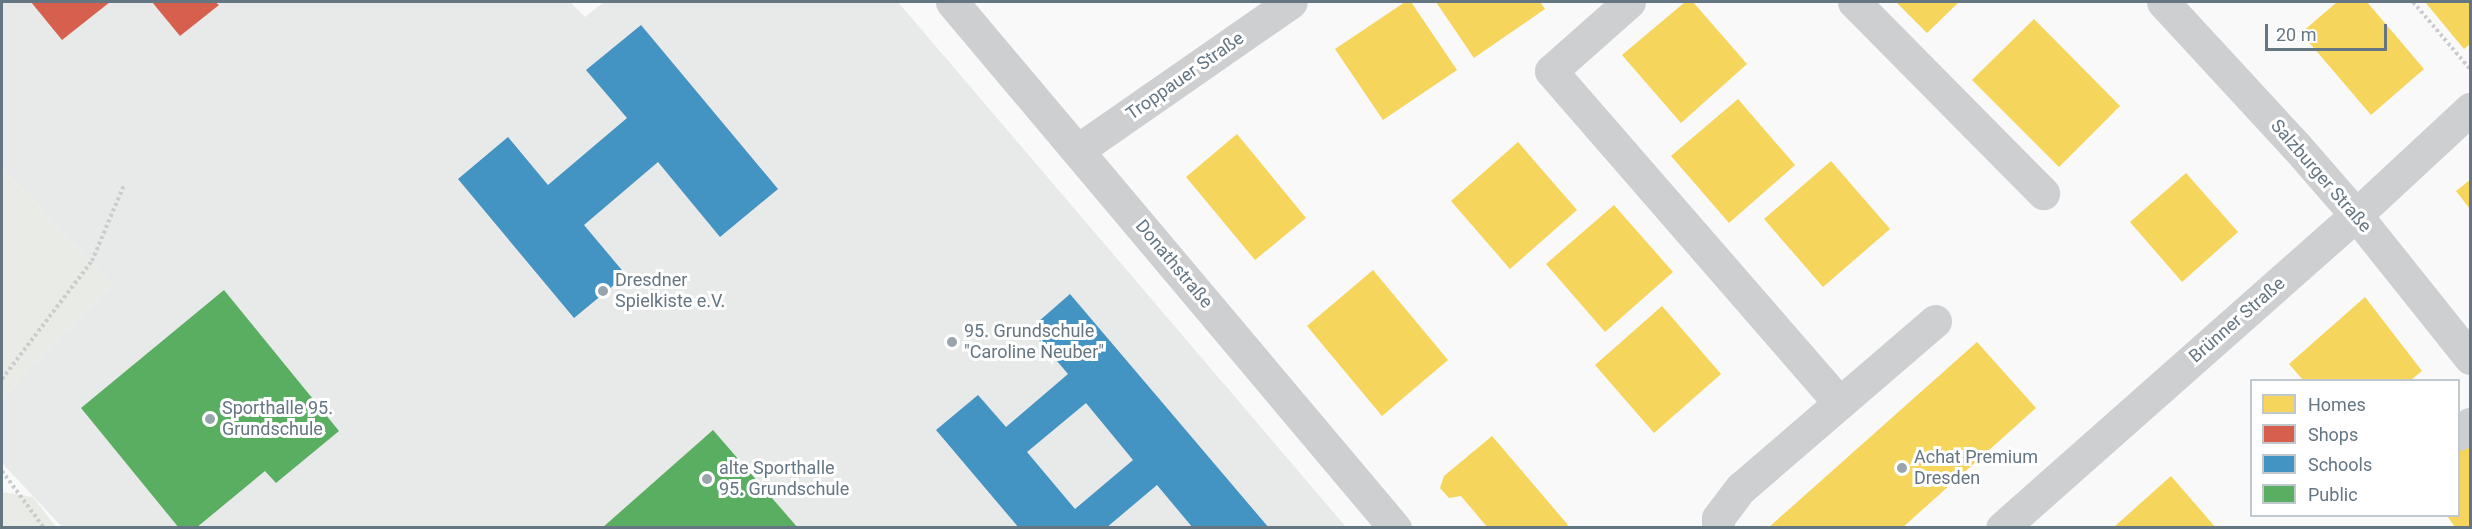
<!DOCTYPE html>
<html>
<head>
<meta charset="utf-8">
<style>
  body { margin:0 }
  #map { position:relative; width:2472px; height:529px; overflow:hidden; background:#f9f9f9; font-family:Roboto,sans-serif }
  div>[style] { position:absolute }
  .built>* { inset:0; background:#e8e9e9 }
  .green>* { inset:0; background:#e8ebe6 }
  .homes>* { inset:0; background:#f6d55c }
  .shops>* { inset:0; background:#d6604d }
  .schools>* { inset:0; background:#4393c3 }
  .public>* { inset:0; background:#5aae61 }
  .path>* { height:4px; margin-top:-2px; transform-origin:0; background:repeating-linear-gradient(90deg,#cbcccd 0 3px,transparent 0 6px) }
  .minor>* { height:33px; margin:-16.5px; padding:0 16.5px; transform-origin:16.5px; border-radius:16.5px; background:#cecfd0 }
  .dots>* { width:16px; height:16px; translate:-50% -50%; box-sizing:border-box; border:3px solid #fff; border-radius:50% }
  span { translate:-50% -50%; white-space:nowrap; text-align:center; line-height:1.15; -webkit-text-stroke:6px #fff; paint-order:stroke }
  .street-label { font-size:18px; color:#657683 }
  .poi-label { font-size:18px; color:#657683 }
  .left { translate:0 -50%; text-align:left }
  .frame { position:absolute; inset:0; border:3px solid #657683; pointer-events:none }
  .legend { position:absolute; left:2250px; top:379px; width:210px; height:138px; box-sizing:border-box; background:#fff; border:2px solid #c1c8cd; margin:0; padding:8px 10px; list-style:none; font-size:18px; color:#657683 }
  .legend li { display:flex; align-items:center; gap:12px; height:30px }
  .legend b { width:30px; border:2px solid #c1c8cd }
  .scale { position:absolute; left:2265px; top:24px; width:122px; height:27px; box-sizing:border-box; border:3px solid #657683; border-top:0; padding-left:8px; font-size:18px; line-height:21px; white-space:nowrap; color:#657683; -webkit-text-stroke:4px #fff; paint-order:stroke }
</style>
</head>
<body>
<div id="map">
  <div class="built">
    <div style="clip-path:polygon(2px 2px,570px 2px,585px 17px,604px 2px,898px 2px,1346px 527px,63px 528px,2px 463px,2px 398px,113px 285px,2px 168px)"></div>
  </div>
  <div class="green">
    <div style="clip-path:polygon(2px 168px,113px 285px,2px 398px)"></div>
    <div style="clip-path:polygon(2px 492px,33px 497px,56px 527px,2px 527px)"></div>
  </div>
  <div class="homes">
    <div style="clip-path:polygon(1405px 2px,1411px 2px,1457px 70px,1383px 120px,1335px 49px)"></div>
    <div style="clip-path:polygon(1436px 2px,1540px 2px,1545px 9px,1474px 58px)"></div>
    <div style="clip-path:polygon(1685px 2px,1693px 2px,1747px 64px,1681px 123px,1622px 55px)"></div>
    <div style="clip-path:polygon(1896px 2px,1959px 2px,1927px 33px)"></div>
    <div style="clip-path:polygon(2337px 2px,2367px 2px,2424px 69px,2371px 115px,2301px 33px)"></div>
    <div style="clip-path:polygon(2425px 2px,2470px 2px,2470px 44px,2464px 49px)"></div>
    <div style="clip-path:polygon(2034px 19px,2120px 106px,2059px 167px,1972px 80px)"></div>
    <div style="clip-path:polygon(1738px 99px,1795px 165px,1729px 223px,1671px 156px)"></div>
    <div style="clip-path:polygon(1237px 134px,1306px 218px,1255px 260px,1186px 177px)"></div>
    <div style="clip-path:polygon(1518px 142px,1577px 210px,1510px 269px,1451px 201px)"></div>
    <div style="clip-path:polygon(1831px 161px,1890px 229px,1823px 287px,1764px 219px)"></div>
    <div style="clip-path:polygon(2186px 173px,2238px 232px,2182px 282px,2130px 222px)"></div>
    <div style="clip-path:polygon(2470px 180px,2470px 209px,2456px 191px)"></div>
    <div style="clip-path:polygon(1614px 205px,1673px 272px,1605px 332px,1546px 264px)"></div>
    <div style="clip-path:polygon(1373px 270px,1448px 360px,1382px 416px,1307px 326px)"></div>
    <div style="clip-path:polygon(2365px 297px,2422px 371px,2411px 380px,2303px 380px,2289px 364px)"></div>
    <div style="clip-path:polygon(1662px 306px,1721px 374px,1654px 433px,1595px 365px)"></div>
    <div style="clip-path:polygon(1977px 342px,2036px 408px,1902px 528px,1768px 528px)"></div>
    <div style="clip-path:polygon(2470px 434px,2470px 528px,2456px 528px,2447px 516px,2458px 516px,2458px 443px)"></div>
    <div style="clip-path:polygon(1492px 436px,1568px 525px,1566px 528px,1488px 528px,1461px 496px,1449px 498px,1440px 488px,1444px 476px)"></div>
    <div style="clip-path:polygon(2171px 476px,2216px 528px,2113px 528px,2124px 518px)"></div>
  </div>
  <div class="shops">
    <div style="clip-path:polygon(31px 2px,110px 2px,62px 40px)"></div>
    <div style="clip-path:polygon(152px 2px,215px 2px,219px 5px,180px 36px)"></div>
  </div>
  <div class="schools">
    <div style="clip-path:polygon(641px 25px,778px 189px,720px 237px,658px 162px,584px 225px,626px 275px,574px 318px,458px 179px,508px 137px,548px 185px,627px 118px,586px 70px)"></div>
    <div style="clip-path:polygon(evenodd,1070px 294px,1269px 528px,1193px 528px,1157px 485px,1106px 528px,1019px 528px,936px 430px,978px 395px,1006px 427px,1068px 374px,1030px 329px,1070px 294px,1086px 403px,1133px 460px,1075px 509px,1027px 452px,1086px 403px)"></div>
  </div>
  <div class="public">
    <div style="clip-path:polygon(224px 290px,339px 431px,276px 483px,265px 471px,196px 528px,179px 528px,81px 408px)"></div>
    <div style="clip-path:polygon(713px 430px,798px 528px,602px 528px)"></div>
  </div>
  <div class="path">
    <div style="left:2413px;top:2px;width:88px;rotate:49.6deg"></div>
    <div style="left:2px;top:379px;width:148px;rotate:-52.7deg"></div>
    <div style="left:92px;top:261px;width:82px;rotate:-67.2deg"></div>
    <div style="left:2px;top:471px;width:71px;rotate:53.6deg"></div>
  </div>
  <div class="minor">
    <div style="left:952px;top:2px;width:688px;rotate:49.9deg"></div>
    <div style="left:1629px;top:2px;width:104px;rotate:138.5deg"></div>
    <div style="left:1551px;top:71px;width:440px;rotate:49deg"></div>
    <div style="left:1854px;top:2px;width:269px;rotate:45.3deg"></div>
    <div style="left:2163px;top:2px;width:196px;rotate:47.3deg"></div>
    <div style="left:2296px;top:146px;width:91px;rotate:49deg"></div>
    <div style="left:2356px;top:215px;width:183px;rotate:51.4deg"></div>
    <div style="left:1078px;top:150px;width:259px;rotate:-34.8deg"></div>
    <div style="left:2458px;top:434px;width:16px;rotate:-40deg"></div>
    <div style="left:1718px;top:528px;width:10px;rotate:-90deg"></div>
    <div style="left:1718px;top:518px;width:38px;rotate:-53deg"></div>
    <div style="left:1741px;top:488px;width:256px;rotate:-40.7deg"></div>
    <div style="left:2002px;top:528px;width:473px;rotate:-41.5deg"></div>
    <div style="left:2356px;top:215px;width:156px;rotate:-42.9deg"></div>
  </div>
  <div class="dots">
    <div style="left:603px;top:291px;background:#99a4ac"></div>
    <div style="left:952px;top:342px;background:#99a4ac"></div>
    <div style="left:210px;top:419px;background:#99a4ac"></div>
    <div style="left:1902px;top:468px;background:#99a4ac"></div>
    <div style="left:707px;top:479px;background:#99a4ac"></div>
  </div>
  <div class="street-label">
    <span style="left:1185px;top:76px;rotate:-35deg">Troppauer Straße</span>
    <span style="left:2321px;top:176px;rotate:49deg">Salzburger Straße</span>
    <span style="left:1174px;top:264px;rotate:50deg">Donathstraße</span>
    <span style="left:2237px;top:320px;rotate:-41deg">Brünner Straße</span>
  </div>
  <div class="poi-label">
    <span class="left" style="left:615px;top:291px">Dresdner<br>Spielkiste e.V.</span>
    <span class="left" style="left:964px;top:342px">95. Grundschule<br>"Caroline Neuber"</span>
    <span class="left" style="left:222px;top:419px">Sporthalle 95.<br>Grundschule</span>
    <span class="left" style="left:1914px;top:468px">Achat Premium<br>Dresden</span>
    <span class="left" style="left:719px;top:479px">alte Sporthalle<br>95. Grundschule</span>
  </div>
  <div class="frame"></div>
  <ul class="legend">
  <li><b style="height:16px;background:#f6d55c"></b>Homes</li>
  <li><b style="height:16px;background:#d6604d"></b>Shops</li>
  <li><b style="height:16px;background:#4393c3"></b>Schools</li>
  <li><b style="height:16px;background:#5aae61"></b>Public</li>
  </ul>
  <div class="scale">20 m</div>
</div>
</body>
</html>
